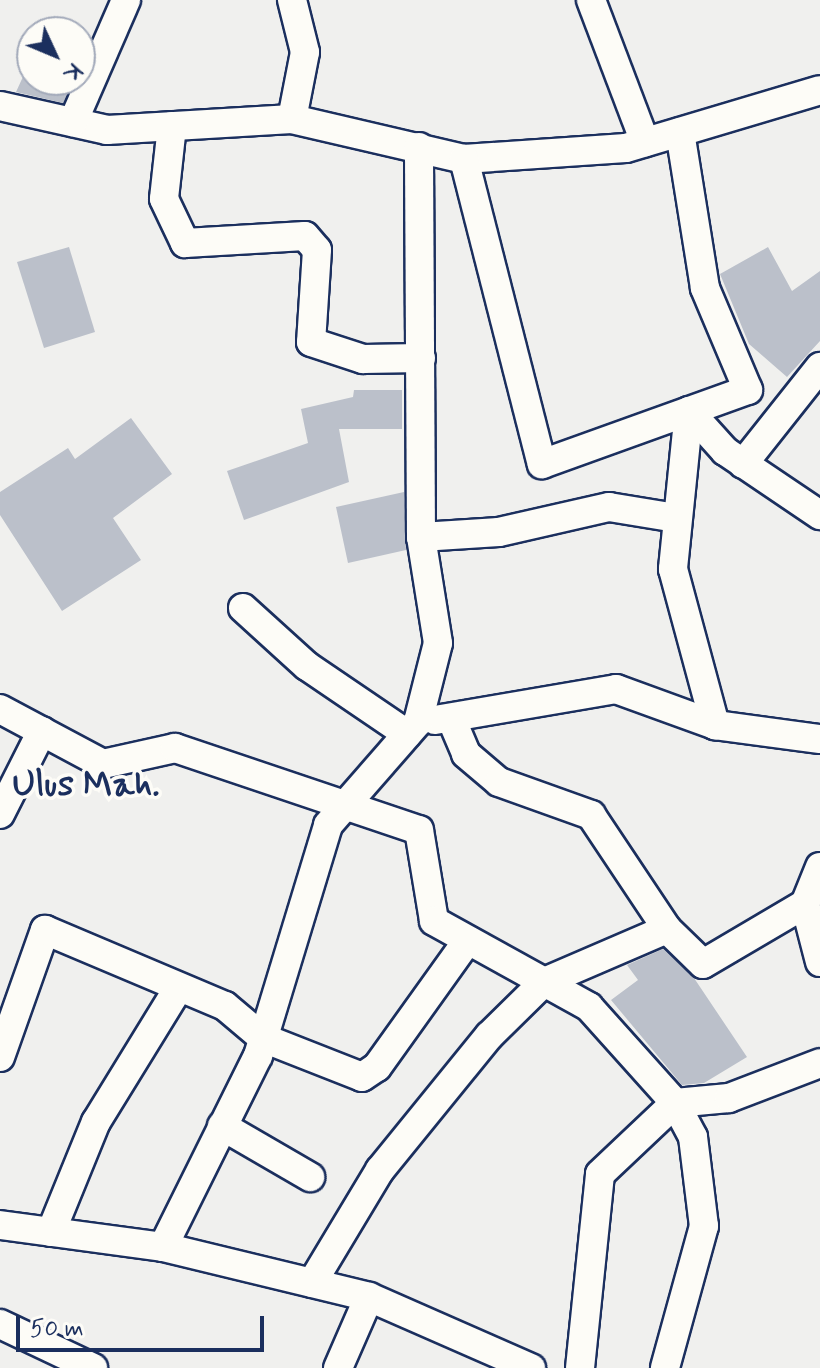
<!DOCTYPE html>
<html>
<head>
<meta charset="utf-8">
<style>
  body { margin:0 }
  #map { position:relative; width:820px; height:1368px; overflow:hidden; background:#f0f0ee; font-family:Mynerve,sans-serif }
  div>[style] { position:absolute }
  .building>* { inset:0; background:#bbc0ca }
  .roads { filter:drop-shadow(2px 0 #1b2f5e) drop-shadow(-2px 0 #1b2f5e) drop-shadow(0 2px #1b2f5e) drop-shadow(0 -2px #1b2f5e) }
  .minor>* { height:28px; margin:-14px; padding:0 14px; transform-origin:14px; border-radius:14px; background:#fdfcf7 }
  span { translate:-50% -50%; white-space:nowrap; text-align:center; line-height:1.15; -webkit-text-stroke:7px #fdfcf7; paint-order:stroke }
  .district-label { font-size:36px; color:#1b2f5e; font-weight:700 }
  .north { position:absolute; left:16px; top:16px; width:80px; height:80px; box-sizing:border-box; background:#fdfcf7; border:2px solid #a3aaba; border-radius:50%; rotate:134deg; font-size:22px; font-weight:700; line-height:32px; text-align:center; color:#1b2f5e }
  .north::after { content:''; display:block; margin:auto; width:28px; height:36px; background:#1b2f5e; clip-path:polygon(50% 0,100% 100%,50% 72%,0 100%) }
  .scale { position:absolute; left:16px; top:1316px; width:248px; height:36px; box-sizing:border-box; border:4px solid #1b2f5e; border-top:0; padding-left:10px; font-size:24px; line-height:28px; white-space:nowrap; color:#1b2f5e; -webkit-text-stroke:6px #fdfcf7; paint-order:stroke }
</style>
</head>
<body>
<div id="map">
  <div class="building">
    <div style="clip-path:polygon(32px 57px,32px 80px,73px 80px,63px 103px,16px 92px)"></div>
    <div style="clip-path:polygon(69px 247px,95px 332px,44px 348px,17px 262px)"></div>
    <div style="clip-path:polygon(768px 247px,792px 291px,820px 271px,820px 341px,787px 377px,749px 344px,720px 274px)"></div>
    <div style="clip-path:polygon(354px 390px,402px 390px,402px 429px,339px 429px,349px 482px,244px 520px,227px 471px,308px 443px,301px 409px,353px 397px)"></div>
    <div style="clip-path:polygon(131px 418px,172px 474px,113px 518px,141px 560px,62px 611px,0 515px,0 492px,68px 448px,75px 459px)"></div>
    <div style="clip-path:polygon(404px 492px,406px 550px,348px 563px,336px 507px)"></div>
    <div style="clip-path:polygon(663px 949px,694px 978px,747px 1057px,704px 1083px,682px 1085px,611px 1000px,638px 980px,627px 965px)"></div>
  </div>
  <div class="roads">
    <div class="minor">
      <div style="left:591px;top:0;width:152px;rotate:69.2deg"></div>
      <div style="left:0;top:106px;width:110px;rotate:12.6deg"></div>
      <div style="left:107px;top:130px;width:185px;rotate:-3.4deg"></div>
      <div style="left:292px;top:119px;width:177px;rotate:13.1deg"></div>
      <div style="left:464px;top:159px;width:162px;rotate:-3.9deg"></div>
      <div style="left:626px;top:148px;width:202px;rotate:-16.6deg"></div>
      <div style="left:292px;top:119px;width:68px;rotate:-79deg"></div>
      <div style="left:305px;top:52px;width:54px;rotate:-104deg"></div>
      <div style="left:73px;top:122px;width:133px;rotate:-66.5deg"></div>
      <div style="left:172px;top:126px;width:73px;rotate:96.3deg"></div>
      <div style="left:164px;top:199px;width:49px;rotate:64.5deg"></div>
      <div style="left:185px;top:243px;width:120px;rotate:-3.3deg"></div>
      <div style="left:305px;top:236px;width:18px;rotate:49deg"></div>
      <div style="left:317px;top:250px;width:92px;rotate:93.7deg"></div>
      <div style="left:311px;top:342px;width:55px;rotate:18.1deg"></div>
      <div style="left:363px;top:359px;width:58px;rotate:-1deg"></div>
      <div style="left:464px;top:159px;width:315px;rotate:75.7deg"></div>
      <div style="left:542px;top:464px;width:219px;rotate:-19.8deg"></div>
      <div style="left:748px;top:390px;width:111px;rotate:-112.9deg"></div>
      <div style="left:705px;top:288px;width:158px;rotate:-99.1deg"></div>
      <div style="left:689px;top:411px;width:159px;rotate:95.8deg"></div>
      <div style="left:673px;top:569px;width:162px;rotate:74.9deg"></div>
      <div style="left:689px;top:411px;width:54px;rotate:48deg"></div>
      <div style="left:725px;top:451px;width:115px;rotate:34deg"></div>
      <div style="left:743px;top:464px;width:124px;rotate:-51.6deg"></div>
      <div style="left:421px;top:537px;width:78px;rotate:-3.7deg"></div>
      <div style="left:499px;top:532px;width:113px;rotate:-12.8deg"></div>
      <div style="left:609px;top:507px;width:68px;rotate:9.3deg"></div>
      <div style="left:243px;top:608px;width:86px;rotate:42.2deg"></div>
      <div style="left:307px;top:666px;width:121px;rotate:34.2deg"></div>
      <div style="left:0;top:709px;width:117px;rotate:28.1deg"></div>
      <div style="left:103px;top:764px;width:74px;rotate:-12.5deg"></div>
      <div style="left:175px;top:748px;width:257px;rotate:18.6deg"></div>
      <div style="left:419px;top:830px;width:92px;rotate:80.6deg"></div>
      <div style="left:434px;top:921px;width:177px;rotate:29deg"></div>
      <div style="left:589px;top:1007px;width:129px;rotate:48.1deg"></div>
      <div style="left:675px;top:1103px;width:38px;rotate:62deg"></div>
      <div style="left:693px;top:1137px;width:90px;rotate:83deg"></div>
      <div style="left:704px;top:1226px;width:147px;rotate:105.4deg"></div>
      <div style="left:451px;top:718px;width:39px;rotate:67deg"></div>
      <div style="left:466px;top:754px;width:43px;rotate:40.3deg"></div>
      <div style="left:499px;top:782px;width:98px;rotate:19.7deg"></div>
      <div style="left:591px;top:815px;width:137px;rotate:56.3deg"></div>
      <div style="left:667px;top:929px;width:50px;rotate:44.2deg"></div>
      <div style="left:703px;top:964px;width:118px;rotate:-30.5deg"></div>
      <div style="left:435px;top:720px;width:184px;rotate:-9.7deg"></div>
      <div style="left:616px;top:689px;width:105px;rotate:20deg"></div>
      <div style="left:715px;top:725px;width:106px;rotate:7.6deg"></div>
      <div style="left:0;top:814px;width:93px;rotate:-63.2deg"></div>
      <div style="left:820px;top:867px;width:40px;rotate:112deg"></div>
      <div style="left:805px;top:904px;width:60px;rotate:75.5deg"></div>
      <div style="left:0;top:1057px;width:135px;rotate:-70.5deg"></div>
      <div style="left:45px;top:930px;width:195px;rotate:22.9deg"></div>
      <div style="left:225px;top:1006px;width:50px;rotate:40.1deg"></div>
      <div style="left:263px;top:1038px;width:106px;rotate:21.5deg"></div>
      <div style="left:362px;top:1077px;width:18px;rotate:-34deg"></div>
      <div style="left:377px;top:1067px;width:156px;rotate:-54.4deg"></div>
      <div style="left:222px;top:1126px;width:102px;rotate:30.1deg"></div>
      <div style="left:0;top:1225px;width:164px;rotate:7.7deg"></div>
      <div style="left:163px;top:1247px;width:212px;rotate:13.6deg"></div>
      <div style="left:369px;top:1297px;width:177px;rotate:23.7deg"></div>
      <div style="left:51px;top:1232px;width:119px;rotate:-67.8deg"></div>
      <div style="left:96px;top:1122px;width:158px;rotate:-58.4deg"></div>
      <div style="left:163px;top:1247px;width:213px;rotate:-63.6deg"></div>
      <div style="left:258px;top:1056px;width:241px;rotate:-73.1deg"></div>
      <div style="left:328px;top:825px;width:137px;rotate:-48.9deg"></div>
      <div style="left:418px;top:722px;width:81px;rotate:-75.8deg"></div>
      <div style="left:438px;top:643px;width:107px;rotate:-99.1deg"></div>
      <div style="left:421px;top:537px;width:390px;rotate:-90.3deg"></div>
      <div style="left:312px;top:1283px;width:132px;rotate:-59deg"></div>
      <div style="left:380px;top:1170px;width:173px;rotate:-50.9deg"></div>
      <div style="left:489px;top:1036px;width:77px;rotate:-44.5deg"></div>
      <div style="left:544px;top:982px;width:134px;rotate:-23.3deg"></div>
      <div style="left:0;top:1324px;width:103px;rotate:25.3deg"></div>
      <div style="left:338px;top:1368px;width:77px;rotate:-66.4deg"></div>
      <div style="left:580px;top:1368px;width:195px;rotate:-84.1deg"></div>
      <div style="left:600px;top:1174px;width:103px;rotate:-43.4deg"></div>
      <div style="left:675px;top:1103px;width:54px;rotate:-5.3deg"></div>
      <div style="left:729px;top:1098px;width:97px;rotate:-21deg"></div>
    </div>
  </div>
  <div class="district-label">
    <span style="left:86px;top:786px">Ulus Mah.</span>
  </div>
  <div class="north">K</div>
  <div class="scale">50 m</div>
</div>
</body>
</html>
